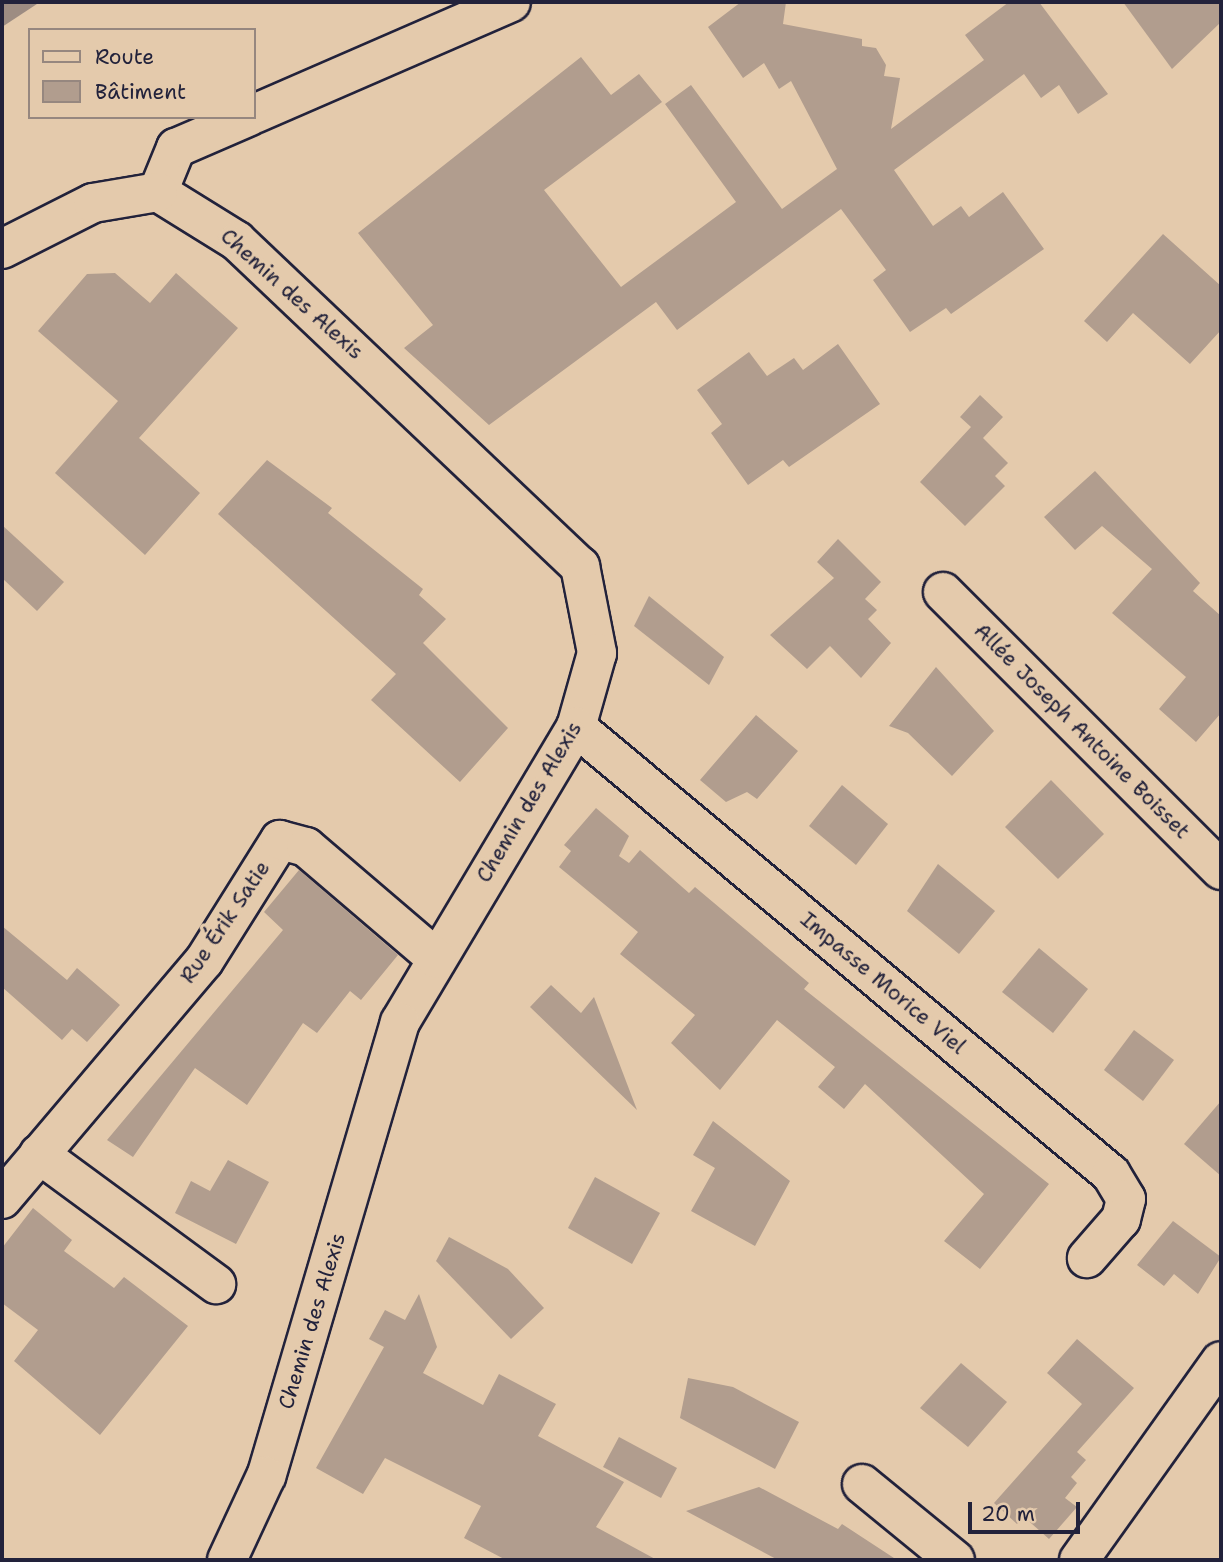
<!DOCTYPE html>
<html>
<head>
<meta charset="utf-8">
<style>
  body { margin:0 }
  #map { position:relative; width:1223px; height:1562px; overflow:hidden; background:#e4caac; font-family:"Shantell Sans",sans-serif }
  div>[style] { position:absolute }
  .water>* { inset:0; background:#9d8c82 }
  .building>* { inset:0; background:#b19d8e }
  .roads { filter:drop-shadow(2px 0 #22223b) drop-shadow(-2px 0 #22223b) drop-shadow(0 2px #22223b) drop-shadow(0 -2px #22223b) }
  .minor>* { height:38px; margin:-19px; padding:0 19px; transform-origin:19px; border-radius:19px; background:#e4caac }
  span { translate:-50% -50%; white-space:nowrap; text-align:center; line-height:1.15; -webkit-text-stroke:7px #e4caac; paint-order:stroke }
  .street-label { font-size:21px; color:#22223b }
  .frame { position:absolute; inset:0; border:4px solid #22223b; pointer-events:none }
  .legend { position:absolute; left:28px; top:28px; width:228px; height:91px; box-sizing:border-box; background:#e4caac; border:2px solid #96877f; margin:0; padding:9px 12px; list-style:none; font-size:21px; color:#22223b }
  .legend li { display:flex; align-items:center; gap:14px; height:35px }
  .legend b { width:35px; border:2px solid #96877f }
  .scale { position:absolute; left:968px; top:1502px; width:112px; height:32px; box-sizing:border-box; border:4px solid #22223b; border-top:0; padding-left:9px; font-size:21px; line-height:24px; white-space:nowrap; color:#22223b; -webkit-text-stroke:5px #e4caac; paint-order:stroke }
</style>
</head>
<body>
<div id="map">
  <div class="water">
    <div style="clip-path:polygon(2px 2px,40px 2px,2px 27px)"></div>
  </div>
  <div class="building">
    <div style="clip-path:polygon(741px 2px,786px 2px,783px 24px,862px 39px,862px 46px,876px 48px,886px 65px,884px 76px,900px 78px,891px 129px,984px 60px,965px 35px,1009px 2px,1039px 2px,1108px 94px,1078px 114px,1059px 85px,1041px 98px,1024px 74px,894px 170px,933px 226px,961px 206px,969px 217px,1003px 192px,1044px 249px,951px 314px,946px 308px,910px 332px,873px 280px,886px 270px,841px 209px,677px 330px,656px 302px,489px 425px,404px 348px,433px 325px,358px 233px,581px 57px,611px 95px,639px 74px,662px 102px,544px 190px,621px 287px,736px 202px,665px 104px,691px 85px,782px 209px,837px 169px,791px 81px,779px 89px,764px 63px,743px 78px,708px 27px)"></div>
    <div style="clip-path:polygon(1123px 2px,1221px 2px,1221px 22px,1172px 69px)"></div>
    <div style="clip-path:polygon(1163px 234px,1221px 286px,1221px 330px,1190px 364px,1133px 313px,1107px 342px,1084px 321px)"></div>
    <div style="clip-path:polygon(115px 273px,150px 303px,176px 273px,238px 328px,139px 438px,200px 493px,145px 555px,55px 473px,118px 401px,38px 331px,87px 274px)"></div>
    <div style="clip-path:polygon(838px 344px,880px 404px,789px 467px,783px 460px,748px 485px,711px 433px,722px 424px,697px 390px,749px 352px,767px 376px,794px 358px,803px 370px)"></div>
    <div style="clip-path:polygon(980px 395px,1003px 417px,983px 438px,1008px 463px,995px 476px,1005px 486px,965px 526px,920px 482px,971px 427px,960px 417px)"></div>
    <div style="clip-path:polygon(267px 460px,332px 508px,328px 513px,423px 589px,419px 595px,446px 619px,423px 643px,508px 728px,460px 782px,371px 700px,396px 674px,218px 514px)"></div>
    <div style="clip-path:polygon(1095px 471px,1200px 583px,1193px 591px,1221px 616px,1221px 713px,1196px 742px,1159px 709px,1186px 677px,1112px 613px,1152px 569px,1102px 526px,1075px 550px,1044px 517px)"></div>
    <div style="clip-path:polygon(2px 525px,64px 582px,37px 611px,2px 578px)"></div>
    <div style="clip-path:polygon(838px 539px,881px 582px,865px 599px,877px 610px,868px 619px,891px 643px,861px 678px,830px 646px,807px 669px,770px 635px,834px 578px,817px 562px)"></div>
    <div style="clip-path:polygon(649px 596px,724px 657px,709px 685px,634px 626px)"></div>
    <div style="clip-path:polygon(936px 667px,994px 731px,952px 776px,908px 733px,889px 726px)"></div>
    <div style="clip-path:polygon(756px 715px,798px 751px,757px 799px,747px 792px,726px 802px,700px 780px)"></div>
    <div style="clip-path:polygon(1051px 780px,1104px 834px,1058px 879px,1005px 827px)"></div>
    <div style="clip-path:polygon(842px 785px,888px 824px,856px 865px,809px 826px)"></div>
    <div style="clip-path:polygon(596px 808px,629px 836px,619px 856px,629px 863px,640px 850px,689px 893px,695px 887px,809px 983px,804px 989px,1049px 1184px,980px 1269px,944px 1241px,984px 1194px,865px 1084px,844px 1109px,818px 1087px,835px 1067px,777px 1020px,720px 1090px,671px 1043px,695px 1015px,620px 954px,638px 932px,559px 867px,571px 851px,564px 845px)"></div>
    <div style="clip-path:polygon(938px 864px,995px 911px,959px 954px,907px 911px)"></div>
    <div style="clip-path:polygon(299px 870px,398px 955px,361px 1000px,350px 991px,317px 1033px,303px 1023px,247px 1105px,195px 1068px,133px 1157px,107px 1140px,283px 930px,264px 912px)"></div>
    <div style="clip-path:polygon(2px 926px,67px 980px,77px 968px,120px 1005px,87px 1042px,72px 1029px,62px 1040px,2px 987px)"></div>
    <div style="clip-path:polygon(1039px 948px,1088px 989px,1053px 1033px,1002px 992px)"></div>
    <div style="clip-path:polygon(551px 985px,581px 1013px,594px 997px,637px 1110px,530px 1007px)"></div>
    <div style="clip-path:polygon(1134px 1030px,1174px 1060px,1143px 1101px,1104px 1070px)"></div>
    <div style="clip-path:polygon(1221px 1101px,1221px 1176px,1184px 1144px)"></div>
    <div style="clip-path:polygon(713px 1121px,790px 1181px,755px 1246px,691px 1211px,715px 1168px,693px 1155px)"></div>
    <div style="clip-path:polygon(228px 1160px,269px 1182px,236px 1244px,175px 1213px,191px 1181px,210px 1191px)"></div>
    <div style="clip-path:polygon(595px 1177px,660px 1213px,632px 1264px,568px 1228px)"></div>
    <div style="clip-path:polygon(33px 1208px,72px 1240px,64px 1251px,114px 1288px,124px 1277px,188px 1326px,100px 1435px,14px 1361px,38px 1330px,2px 1303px,2px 1248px)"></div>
    <div style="clip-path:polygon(1173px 1221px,1221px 1257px,1198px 1294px,1174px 1274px,1164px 1286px,1137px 1265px)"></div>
    <div style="clip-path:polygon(449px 1237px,508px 1269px,544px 1308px,511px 1339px,436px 1261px)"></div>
    <div style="clip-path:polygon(419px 1294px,437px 1347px,423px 1373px,483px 1405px,499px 1374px,556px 1404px,538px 1436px,624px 1482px,596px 1527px,657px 1560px,506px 1560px,464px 1538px,481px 1506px,385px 1458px,363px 1494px,316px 1468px,384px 1347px,369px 1339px,385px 1310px,405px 1320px)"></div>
    <div style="clip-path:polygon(1077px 1339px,1134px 1388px,1077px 1452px,1086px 1460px,1071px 1477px,1077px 1483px,1065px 1498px,1077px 1507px,1049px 1539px,1023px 1516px,1017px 1524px,994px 1503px,1082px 1404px,1047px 1373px)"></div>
    <div style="clip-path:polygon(961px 1363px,1007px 1402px,968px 1447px,920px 1408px)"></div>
    <div style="clip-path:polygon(688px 1378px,733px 1387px,799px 1422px,775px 1469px,680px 1418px)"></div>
    <div style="clip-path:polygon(619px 1437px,677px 1468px,661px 1498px,603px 1467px)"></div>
    <div style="clip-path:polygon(759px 1487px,838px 1529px,842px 1524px,897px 1560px,778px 1560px,686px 1511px)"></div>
  </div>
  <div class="roads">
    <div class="minor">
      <div style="left:254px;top:114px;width:280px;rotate:-23.5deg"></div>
      <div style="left:158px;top:192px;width:93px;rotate:31.8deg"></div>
      <div style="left:237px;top:241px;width:473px;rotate:43.5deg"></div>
      <div style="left:580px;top:566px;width:89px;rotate:78.9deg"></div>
      <div style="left:597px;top:653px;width:77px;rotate:105.8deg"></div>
      <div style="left:576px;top:727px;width:344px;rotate:120.8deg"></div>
      <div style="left:400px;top:1022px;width:473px;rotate:106.4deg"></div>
      <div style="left:266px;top:1476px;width:93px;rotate:114.9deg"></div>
      <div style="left:158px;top:192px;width:48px;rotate:-67.8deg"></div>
      <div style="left:176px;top:148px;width:78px;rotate:-23.3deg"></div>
      <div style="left:2px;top:249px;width:102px;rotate:-26.8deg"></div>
      <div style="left:93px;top:203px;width:66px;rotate:-9.6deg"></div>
      <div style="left:943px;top:592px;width:393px;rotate:45deg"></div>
      <div style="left:576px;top:727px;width:697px;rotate:39.88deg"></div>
      <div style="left:1111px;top:1174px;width:29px;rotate:59deg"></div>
      <div style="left:1126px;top:1199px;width:21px;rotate:104deg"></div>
      <div style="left:1121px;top:1219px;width:52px;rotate:131.1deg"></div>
      <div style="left:39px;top:1154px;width:220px;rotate:36.3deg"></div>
      <div style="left:2px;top:1199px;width:312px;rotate:-49.7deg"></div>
      <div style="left:204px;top:961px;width:143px;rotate:-57.9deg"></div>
      <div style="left:280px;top:840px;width:27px;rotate:15deg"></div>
      <div style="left:306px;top:847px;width:172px;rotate:40.5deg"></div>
      <div style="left:862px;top:1484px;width:120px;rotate:39.3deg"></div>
      <div style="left:1079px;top:1560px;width:244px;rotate:-54.5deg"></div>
    </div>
  </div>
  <div class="street-label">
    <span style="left:292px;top:294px;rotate:42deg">Chemin des Alexis</span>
    <span style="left:1082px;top:731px;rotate:45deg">Allée Joseph Antoine Boisset</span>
    <span style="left:529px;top:802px;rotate:-59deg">Chemin des Alexis</span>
    <span style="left:225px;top:922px;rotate:-56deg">Rue Érik Satie</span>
    <span style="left:883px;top:983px;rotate:40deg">Impasse Morice Viel</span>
    <span style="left:312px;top:1321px;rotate:-73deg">Chemin des Alexis</span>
  </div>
  <div class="frame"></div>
  <ul class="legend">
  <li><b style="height:9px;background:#e4caac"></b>Route</li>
  <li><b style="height:19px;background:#b19d8e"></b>Bâtiment</li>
  </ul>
  <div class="scale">20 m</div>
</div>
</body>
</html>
